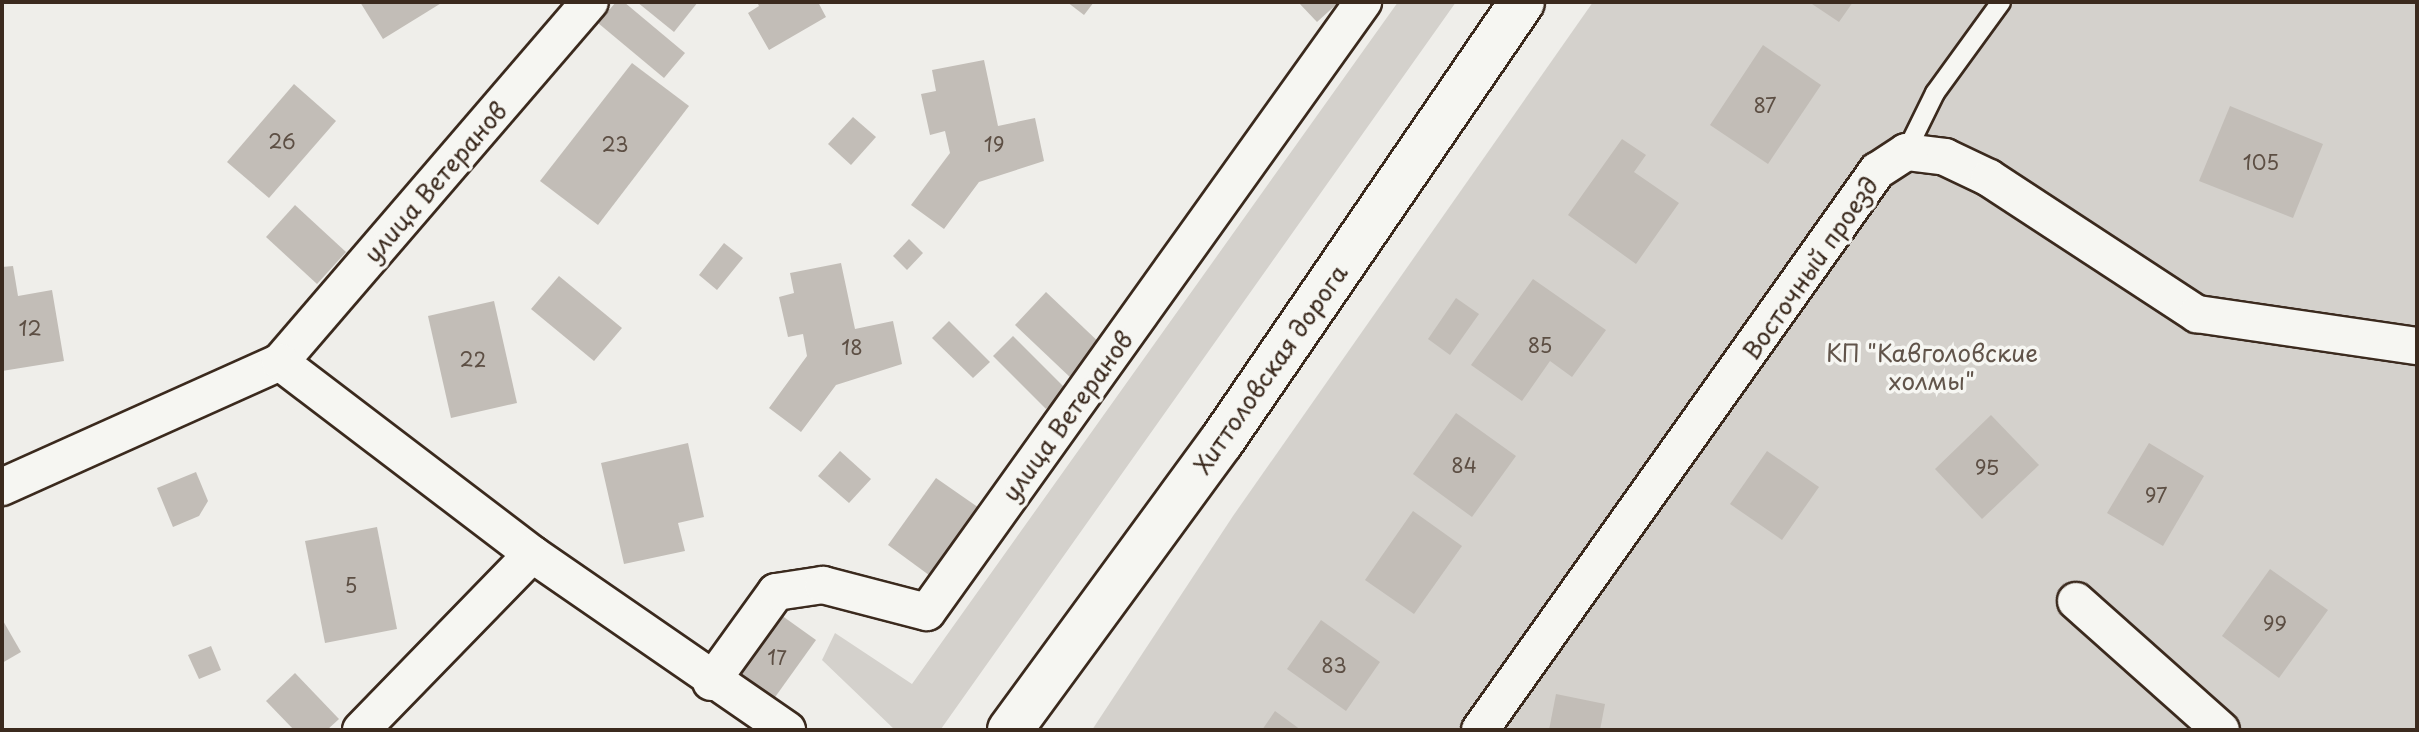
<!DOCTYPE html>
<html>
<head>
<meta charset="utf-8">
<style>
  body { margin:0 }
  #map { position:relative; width:2419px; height:732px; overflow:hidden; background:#efeeea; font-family:"Playpen Sans",sans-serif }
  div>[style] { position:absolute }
  .green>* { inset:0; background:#d4d1cc }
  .building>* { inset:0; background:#c2bdb7 }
  .roads { filter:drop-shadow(2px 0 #3b2a1e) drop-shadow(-2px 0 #3b2a1e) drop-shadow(0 2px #3b2a1e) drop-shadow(0 -2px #3b2a1e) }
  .service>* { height:18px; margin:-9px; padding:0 9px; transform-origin:9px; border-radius:9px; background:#f6f6f2 }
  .minor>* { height:36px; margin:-18px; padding:0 18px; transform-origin:18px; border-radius:18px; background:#f6f6f2 }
  .tertiary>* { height:44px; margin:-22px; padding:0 22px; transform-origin:22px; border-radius:22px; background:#f6f6f2 }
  span { translate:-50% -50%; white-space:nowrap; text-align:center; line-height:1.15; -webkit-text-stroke:7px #f6f6f2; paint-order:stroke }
  .number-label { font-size:20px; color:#5d4f44 }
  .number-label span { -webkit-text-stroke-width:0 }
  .street-label { font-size:24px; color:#3b2a1e }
  .park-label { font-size:24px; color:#61544a }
  .frame { position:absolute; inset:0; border:4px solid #3b2a1e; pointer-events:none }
</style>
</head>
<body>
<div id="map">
  <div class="green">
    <div style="clip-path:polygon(1398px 2px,1456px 2px,941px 729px,895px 730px,822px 660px,835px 633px,912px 684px)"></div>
    <div style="clip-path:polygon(1593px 2px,2417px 2px,2417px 730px,1092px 730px,1233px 516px)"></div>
  </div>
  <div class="building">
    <div style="clip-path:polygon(360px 2px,443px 2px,383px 39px)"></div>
    <div style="clip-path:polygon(616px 2px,624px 2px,685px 53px,664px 78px,598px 23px)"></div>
    <div style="clip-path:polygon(637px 2px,698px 2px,674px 32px)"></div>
    <div style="clip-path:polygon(757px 2px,818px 2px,826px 17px,769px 50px,748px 13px,759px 6px)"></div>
    <div style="clip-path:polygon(1067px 2px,1094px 2px,1084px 15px)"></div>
    <div style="clip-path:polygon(1298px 2px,1339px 2px,1317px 22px)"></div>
    <div style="clip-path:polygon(1809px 2px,1853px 2px,1839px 22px)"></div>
    <div style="clip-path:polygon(1763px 45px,1821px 85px,1768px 164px,1710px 125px)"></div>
    <div style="clip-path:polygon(984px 60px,998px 126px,1035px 118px,1044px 161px,979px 182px,944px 229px,911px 205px,950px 153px,945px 131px,930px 135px,921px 94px,936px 91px,932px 70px)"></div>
    <div style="clip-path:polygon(632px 63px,689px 106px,598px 225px,540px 181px)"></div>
    <div style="clip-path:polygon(294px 84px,336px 121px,269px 198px,227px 162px)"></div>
    <div style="clip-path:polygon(2230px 106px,2323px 144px,2293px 218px,2199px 181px)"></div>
    <div style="clip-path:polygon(853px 117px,876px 137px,851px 165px,828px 144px)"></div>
    <div style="clip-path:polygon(1622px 139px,1646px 155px,1634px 172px,1679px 203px,1636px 264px,1568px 215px)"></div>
    <div style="clip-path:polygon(295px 205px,346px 252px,317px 284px,266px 237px)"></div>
    <div style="clip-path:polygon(909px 239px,923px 253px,907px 270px,893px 256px)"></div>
    <div style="clip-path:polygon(724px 243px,743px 258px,717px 290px,699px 275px)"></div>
    <div style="clip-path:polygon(841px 263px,855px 329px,893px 321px,902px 364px,836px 385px,801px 432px,769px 408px,807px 356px,803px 334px,788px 337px,779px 297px,794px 293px,790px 273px)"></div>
    <div style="clip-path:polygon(13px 266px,18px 296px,52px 290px,64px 361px,2px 371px,2px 267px)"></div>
    <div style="clip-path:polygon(559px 276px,622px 328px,594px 361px,531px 309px)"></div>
    <div style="clip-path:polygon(1533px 279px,1606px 330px,1572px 377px,1550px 361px,1522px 401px,1471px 365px)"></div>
    <div style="clip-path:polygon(1046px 292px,1104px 347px,1073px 380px,1015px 325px)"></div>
    <div style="clip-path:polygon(1456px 298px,1479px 314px,1450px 355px,1428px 339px)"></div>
    <div style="clip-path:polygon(494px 301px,517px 403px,451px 418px,428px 316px)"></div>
    <div style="clip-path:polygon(949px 321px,990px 362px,973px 378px,932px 338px)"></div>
    <div style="clip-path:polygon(1013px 336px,1066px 389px,1046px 409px,993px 356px)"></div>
    <div style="clip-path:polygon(1456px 413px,1516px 456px,1472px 517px,1413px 474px)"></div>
    <div style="clip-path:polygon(1991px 415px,2039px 465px,1982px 519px,1935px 469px)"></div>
    <div style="clip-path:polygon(688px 443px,704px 517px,678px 523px,685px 551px,624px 564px,601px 463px)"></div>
    <div style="clip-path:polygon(2149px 443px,2204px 476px,2163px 546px,2107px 513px)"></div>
    <div style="clip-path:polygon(840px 451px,871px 479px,849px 503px,818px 476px)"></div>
    <div style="clip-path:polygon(1767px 451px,1819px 487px,1782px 540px,1730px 504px)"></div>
    <div style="clip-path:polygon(196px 472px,208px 501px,199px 516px,173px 527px,157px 488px)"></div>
    <div style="clip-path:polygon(936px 478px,982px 510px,933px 578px,888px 545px)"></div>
    <div style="clip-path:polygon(1413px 511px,1462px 546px,1414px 614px,1365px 580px)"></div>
    <div style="clip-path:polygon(377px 527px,397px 629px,325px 643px,305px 541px)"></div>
    <div style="clip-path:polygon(2270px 569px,2328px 610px,2279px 678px,2222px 636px)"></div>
    <div style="clip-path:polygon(781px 615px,816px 640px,773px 700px,738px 675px)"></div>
    <div style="clip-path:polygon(2px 619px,21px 652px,2px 663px)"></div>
    <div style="clip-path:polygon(1321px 620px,1380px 662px,1346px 711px,1287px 669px)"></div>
    <div style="clip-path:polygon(211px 646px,221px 670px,199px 679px,188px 655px)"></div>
    <div style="clip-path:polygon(295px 673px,339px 719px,327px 730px,294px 730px,266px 701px)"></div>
    <div style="clip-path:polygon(1556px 694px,1605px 704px,1600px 730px,1549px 730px)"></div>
    <div style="clip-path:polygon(1275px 711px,1301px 730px,1262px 730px)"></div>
  </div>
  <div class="roads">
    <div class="service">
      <div style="left:1906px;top:152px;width:66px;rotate:-63.8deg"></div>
      <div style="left:1935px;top:93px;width:112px;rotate:-54deg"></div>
    </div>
    <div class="minor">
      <div style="left:280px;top:362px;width:475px;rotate:-49.3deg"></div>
      <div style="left:2px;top:487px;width:305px;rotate:-24.2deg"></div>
      <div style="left:280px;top:362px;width:317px;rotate:37.3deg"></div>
      <div style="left:532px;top:554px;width:310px;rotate:34.6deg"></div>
      <div style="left:2076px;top:601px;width:194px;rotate:41.7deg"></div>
      <div style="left:711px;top:682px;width:111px;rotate:-54.2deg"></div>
      <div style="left:776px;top:592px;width:48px;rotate:-8.5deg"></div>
      <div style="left:823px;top:585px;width:107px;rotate:14.6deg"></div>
      <div style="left:927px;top:612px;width:750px;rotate:-54.44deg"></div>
      <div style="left:361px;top:730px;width:245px;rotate:-45.8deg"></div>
      <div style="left:1480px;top:730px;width:686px;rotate:-54.62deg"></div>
      <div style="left:1877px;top:171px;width:35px;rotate:-33deg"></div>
      <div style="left:1906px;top:152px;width:39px;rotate:7deg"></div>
      <div style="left:1945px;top:157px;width:49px;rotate:25.5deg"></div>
      <div style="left:1989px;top:178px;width:249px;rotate:33.2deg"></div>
      <div style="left:2197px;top:314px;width:222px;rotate:8.3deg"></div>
    </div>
    <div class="tertiary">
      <div style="left:1010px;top:730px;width:357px;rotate:-53.8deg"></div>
      <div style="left:1221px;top:442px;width:533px;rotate:-55.62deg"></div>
    </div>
  </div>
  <div class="number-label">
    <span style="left:1765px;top:105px">87</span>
    <span style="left:282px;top:141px">26</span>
    <span style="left:615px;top:144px">23</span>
    <span style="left:994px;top:144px">19</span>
    <span style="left:2261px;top:162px">105</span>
    <span style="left:30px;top:328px">12</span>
    <span style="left:1540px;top:345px">85</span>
    <span style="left:852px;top:347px">18</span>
    <span style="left:473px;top:359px">22</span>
    <span style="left:1464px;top:465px">84</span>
    <span style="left:1987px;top:467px">95</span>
    <span style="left:2156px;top:495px">97</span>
    <span style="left:351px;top:585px">5</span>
    <span style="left:2275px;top:623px">99</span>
    <span style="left:777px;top:657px">17</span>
    <span style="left:1334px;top:665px">83</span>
  </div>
  <div class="street-label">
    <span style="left:435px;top:182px;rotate:-49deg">улица Ветеранов</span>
    <span style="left:1810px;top:268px;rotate:-55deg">Восточный проезд</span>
    <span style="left:1270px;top:369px;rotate:-55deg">Хиттоловская дорога</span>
    <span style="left:1067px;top:416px;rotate:-54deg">улица Ветеранов</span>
  </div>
  <div class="park-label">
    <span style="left:1932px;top:367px">КП "Кавголовские<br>холмы"</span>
  </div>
  <div class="frame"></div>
</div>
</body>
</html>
